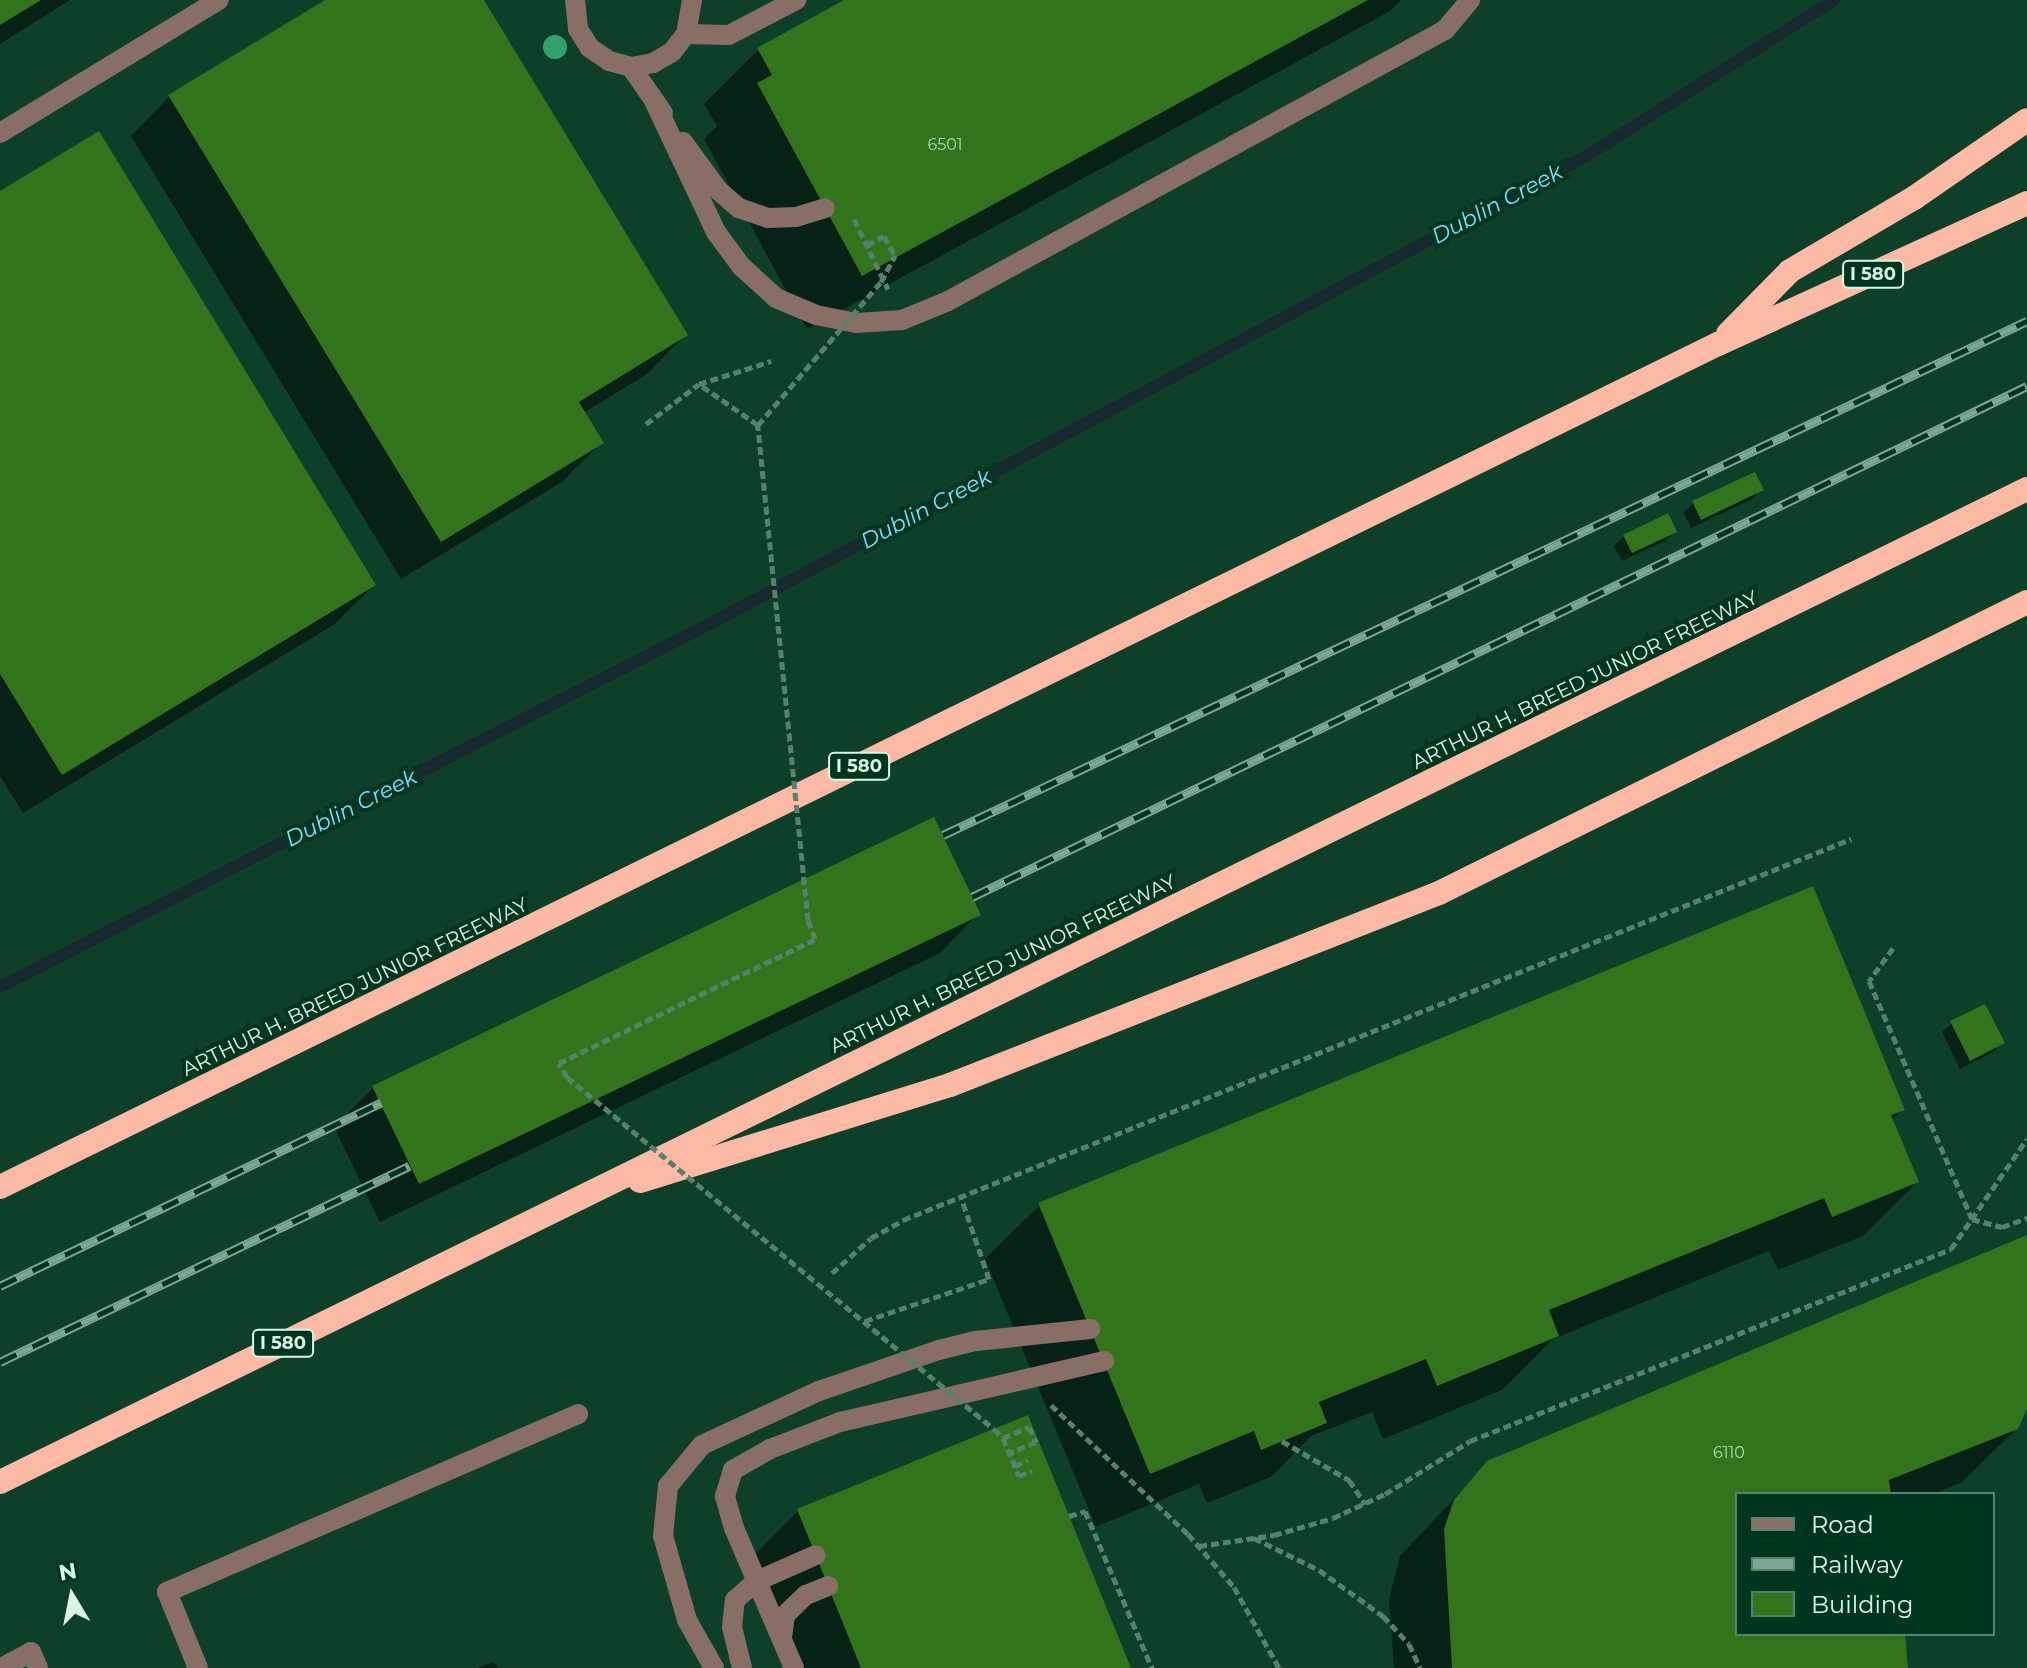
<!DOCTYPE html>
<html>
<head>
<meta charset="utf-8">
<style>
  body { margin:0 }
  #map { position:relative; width:2027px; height:1668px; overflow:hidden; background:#0d3f29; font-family:Montserrat,sans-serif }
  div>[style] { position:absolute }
  .shadow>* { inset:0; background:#0007 }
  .stream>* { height:12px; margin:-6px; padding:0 6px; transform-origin:6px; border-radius:6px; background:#15292f }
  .building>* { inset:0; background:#32741b }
  .path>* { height:5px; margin-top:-2.5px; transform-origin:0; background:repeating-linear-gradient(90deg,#56816c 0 8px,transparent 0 12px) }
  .lane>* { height:20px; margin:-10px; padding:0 10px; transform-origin:10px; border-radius:10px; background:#896e65 }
  .street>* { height:20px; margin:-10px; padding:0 10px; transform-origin:10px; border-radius:10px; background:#896e65 }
  .highway>* { height:24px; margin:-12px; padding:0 12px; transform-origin:12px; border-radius:12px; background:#fcbaa4 }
  .rail>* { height:9px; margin-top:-4.5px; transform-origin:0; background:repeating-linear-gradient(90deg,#00351f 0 18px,#7ea692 0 36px); box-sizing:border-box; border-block:2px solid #7ea692 }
  .path-bridge>* { height:5px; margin-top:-2.5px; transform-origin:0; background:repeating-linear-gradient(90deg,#56816c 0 8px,transparent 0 12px) }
  .trees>* { width:24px; height:24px; margin:-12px; border-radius:50%; background:#33a16e }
  span { translate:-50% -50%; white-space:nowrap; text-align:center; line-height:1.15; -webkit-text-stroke:8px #00351f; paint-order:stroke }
  .number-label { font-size:16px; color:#aed7b2 }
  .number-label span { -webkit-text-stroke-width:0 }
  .shield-label span { padding:2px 6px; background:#00351f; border:2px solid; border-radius:6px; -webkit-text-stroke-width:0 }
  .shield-label { font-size:18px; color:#d8f8e5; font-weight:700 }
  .street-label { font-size:20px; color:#d8f8e5 }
  .water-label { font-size:22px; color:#7de0fd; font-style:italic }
  .legend { position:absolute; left:1735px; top:1492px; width:260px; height:144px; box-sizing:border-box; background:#00351f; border:2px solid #56836e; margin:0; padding:10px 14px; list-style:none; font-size:24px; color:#d8f8e5 }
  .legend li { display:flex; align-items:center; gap:16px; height:40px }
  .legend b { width:40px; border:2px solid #56836e }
  .north { position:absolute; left:32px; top:1556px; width:80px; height:80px; -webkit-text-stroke:6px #00351f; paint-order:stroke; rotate:350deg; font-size:22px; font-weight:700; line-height:32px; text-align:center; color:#d8f8e5 }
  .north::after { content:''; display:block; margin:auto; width:28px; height:36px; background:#d8f8e5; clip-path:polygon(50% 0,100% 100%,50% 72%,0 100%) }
</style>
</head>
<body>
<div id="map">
  <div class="shadow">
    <div style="clip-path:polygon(0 0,70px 0,0 44px)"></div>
    <div style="clip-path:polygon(329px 0,481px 0,685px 335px,647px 374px,583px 413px,601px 443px,562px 482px,401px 579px,131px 136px,169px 97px)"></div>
    <div style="clip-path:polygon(848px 0,1401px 0,1390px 11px,807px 329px,704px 139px,717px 126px,704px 104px,758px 50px)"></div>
    <div style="clip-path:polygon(0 193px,374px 585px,335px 624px,23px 813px,0 776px)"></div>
    <div style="clip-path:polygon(1761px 490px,1752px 499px,1691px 528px,1684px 513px,1693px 503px)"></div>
    <div style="clip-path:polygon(1674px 531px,1665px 541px,1622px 561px,1614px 546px,1624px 536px)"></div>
    <div style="clip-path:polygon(978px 914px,940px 953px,380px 1222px,334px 1127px,373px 1088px)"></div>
    <div style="clip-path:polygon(1952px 1023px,2003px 1042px,1993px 1052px,1960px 1069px,1942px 1032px)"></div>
    <div style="clip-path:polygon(1902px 1109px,1891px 1121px,1917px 1182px,1863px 1236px,1778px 1270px,1769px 1251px,1553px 1339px,1502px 1390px,1383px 1439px,1372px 1412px,1311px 1436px,1271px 1477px,1207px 1503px,1199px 1484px,1096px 1527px,985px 1259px,1040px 1205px)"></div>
    <div style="clip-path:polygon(2027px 1237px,2027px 1404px,2017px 1428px,1962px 1482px,1933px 1494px,1737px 1494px,1737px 1634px,1900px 1634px,1903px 1668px,1394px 1668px,1389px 1599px,1400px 1556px,1488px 1463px)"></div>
    <div style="clip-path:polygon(798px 1511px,1129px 1668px,786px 1668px,744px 1565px)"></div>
    <div style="clip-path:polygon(493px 1662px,500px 1668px,477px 1668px)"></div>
  </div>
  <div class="stream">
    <div style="left:0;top:987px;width:808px;rotate:-27.1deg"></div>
    <div style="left:719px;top:619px;width:982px;rotate:-28.08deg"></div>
    <div style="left:1585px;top:157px;width:294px;rotate:-32.2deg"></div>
  </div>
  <div class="building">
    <div style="clip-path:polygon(0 0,41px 0,0 25px)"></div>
    <div style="clip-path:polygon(325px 0,484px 0,688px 335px,579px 402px,604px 443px,441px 542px,168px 95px)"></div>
    <div style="clip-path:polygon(844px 0,1368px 0,862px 276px,757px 83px,772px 75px,757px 48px)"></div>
    <div style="clip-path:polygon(99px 131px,376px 585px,62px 775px,0 674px,0 191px)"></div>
    <div style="clip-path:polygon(1755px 472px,1764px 490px,1701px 520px,1692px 501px)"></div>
    <div style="clip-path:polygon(1668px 513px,1677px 532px,1632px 553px,1623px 535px)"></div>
    <div style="clip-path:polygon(934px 817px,981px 915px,419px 1184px,372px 1086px)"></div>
    <div style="clip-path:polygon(1813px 886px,1905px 1110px,1891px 1115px,1919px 1182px,1832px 1217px,1824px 1198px,1549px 1310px,1559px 1336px,1437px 1386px,1426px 1359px,1319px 1402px,1327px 1423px,1261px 1450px,1254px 1431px,1150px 1474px,1038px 1203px)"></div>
    <div style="clip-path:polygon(1985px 1004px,2005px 1043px,1970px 1061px,1950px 1021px)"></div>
    <div style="clip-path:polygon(2027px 1235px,2027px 1409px,2018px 1429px,1889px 1480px,1891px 1494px,1737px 1494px,1737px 1634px,1905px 1634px,1908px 1668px,1452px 1668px,1444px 1529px,1454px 1500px,1487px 1461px)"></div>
    <div style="clip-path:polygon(1028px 1415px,1131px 1668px,861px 1668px,797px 1509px)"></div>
  </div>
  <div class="path">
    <div style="left:854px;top:219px;width:78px;rotate:64.1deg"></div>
    <div style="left:867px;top:245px;width:19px;rotate:-28deg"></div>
    <div style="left:884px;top:236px;width:23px;rotate:61deg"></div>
    <div style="left:646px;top:424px;width:66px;rotate:-37deg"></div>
    <div style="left:758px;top:425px;width:72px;rotate:-145.2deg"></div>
    <div style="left:699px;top:384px;width:76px;rotate:-17.7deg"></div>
    <div style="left:1893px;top:948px;width:41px;rotate:126deg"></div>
    <div style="left:1869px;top:981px;width:259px;rotate:66.6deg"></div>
    <div style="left:1972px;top:1219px;width:31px;rotate:15deg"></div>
    <div style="left:2002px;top:1227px;width:27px;rotate:-20deg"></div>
    <div style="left:567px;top:1077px;width:16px;rotate:-120deg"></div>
    <div style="left:559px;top:1063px;width:284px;rotate:-25.8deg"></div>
    <div style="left:815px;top:939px;width:20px;rotate:-110deg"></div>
    <div style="left:832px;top:1273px;width:52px;rotate:-41.9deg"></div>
    <div style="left:871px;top:1238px;width:37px;rotate:-29deg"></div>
    <div style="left:903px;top:1220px;width:1022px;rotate:-21.9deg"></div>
    <div style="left:865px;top:1321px;width:131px;rotate:-18.7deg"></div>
    <div style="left:989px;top:1279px;width:87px;rotate:-108.9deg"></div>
    <div style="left:1051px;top:1405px;width:188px;rotate:43.3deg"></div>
    <div style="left:1188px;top:1534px;width:70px;rotate:49deg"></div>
    <div style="left:1234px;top:1587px;width:93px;rotate:60.9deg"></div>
    <div style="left:994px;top:1429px;width:13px;rotate:45deg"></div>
    <div style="left:1003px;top:1438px;width:41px;rotate:67.2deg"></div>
    <div style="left:1019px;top:1476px;width:14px;rotate:-21deg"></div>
    <div style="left:1003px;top:1438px;width:28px;rotate:-23deg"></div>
    <div style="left:1029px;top:1427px;width:17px;rotate:65deg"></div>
    <div style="left:1036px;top:1442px;width:29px;rotate:158deg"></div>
    <div style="left:1282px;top:1441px;width:78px;rotate:30.2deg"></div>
    <div style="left:1349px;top:1480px;width:29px;rotate:56deg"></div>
    <div style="left:1015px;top:1466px;width:14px;rotate:-25deg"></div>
    <div style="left:1069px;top:1516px;width:17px;rotate:-17deg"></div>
    <div style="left:1085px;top:1511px;width:171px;rotate:66.9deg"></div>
    <div style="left:1254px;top:1538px;width:72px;rotate:26.2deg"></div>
    <div style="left:1319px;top:1570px;width:79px;rotate:35.7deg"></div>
    <div style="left:1383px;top:1616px;width:38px;rotate:47deg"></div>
    <div style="left:1409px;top:1644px;width:26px;rotate:65deg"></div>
    <div style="left:1199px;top:1546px;width:76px;rotate:-8.3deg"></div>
    <div style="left:1274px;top:1535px;width:61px;rotate:-16.1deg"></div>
    <div style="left:1333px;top:1518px;width:57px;rotate:-24.8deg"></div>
    <div style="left:1385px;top:1494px;width:100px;rotate:-31.9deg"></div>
    <div style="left:1470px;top:1441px;width:518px;rotate:-21.76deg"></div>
    <div style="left:1951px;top:1249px;width:134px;rotate:-55.4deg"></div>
  </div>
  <div class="lane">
    <div style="left:686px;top:34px;width:43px;rotate:1.3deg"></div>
    <div style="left:729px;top:35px;width:76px;rotate:-27.6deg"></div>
    <div style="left:631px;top:67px;width:56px;rotate:55.2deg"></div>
    <div style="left:655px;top:103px;width:143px;rotate:64.7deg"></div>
    <div style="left:716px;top:232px;width:42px;rotate:53.7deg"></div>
    <div style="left:741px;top:266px;width:47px;rotate:42.4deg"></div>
    <div style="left:776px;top:298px;width:43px;rotate:23deg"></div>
    <div style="left:816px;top:315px;width:41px;rotate:11.3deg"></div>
    <div style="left:856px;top:323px;width:46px;rotate:-3.7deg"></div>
    <div style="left:902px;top:320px;width:50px;rotate:-22.4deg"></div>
    <div style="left:948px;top:301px;width:566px;rotate:-28.6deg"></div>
    <div style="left:1445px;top:30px;width:39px;rotate:-50deg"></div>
    <div style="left:0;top:133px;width:256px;rotate:-31.3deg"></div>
    <div style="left:683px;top:142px;width:59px;rotate:53.9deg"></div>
    <div style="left:718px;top:190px;width:28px;rotate:41deg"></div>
    <div style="left:739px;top:208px;width:31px;rotate:19deg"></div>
    <div style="left:768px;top:218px;width:28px;rotate:-2deg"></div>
    <div style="left:796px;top:217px;width:30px;rotate:-17deg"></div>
    <div style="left:782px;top:1637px;width:22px;rotate:-82deg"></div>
    <div style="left:785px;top:1615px;width:29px;rotate:-44deg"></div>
    <div style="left:806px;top:1595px;width:24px;rotate:-22deg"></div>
    <div style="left:1px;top:1668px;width:34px;rotate:-28deg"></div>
    <div style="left:31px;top:1652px;width:17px;rotate:66deg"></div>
    <div style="left:198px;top:1668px;width:82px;rotate:-112.2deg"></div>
    <div style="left:167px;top:1592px;width:448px;rotate:-23.4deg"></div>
    <div style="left:714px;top:1668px;width:55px;rotate:-119.4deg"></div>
    <div style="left:687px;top:1620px;width:87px;rotate:-105.9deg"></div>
    <div style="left:663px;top:1536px;width:50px;rotate:-84.3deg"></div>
    <div style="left:668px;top:1486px;width:53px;rotate:-50.3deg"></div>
    <div style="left:702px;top:1445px;width:129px;rotate:-24.8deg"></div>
    <div style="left:819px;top:1391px;width:127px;rotate:-18.9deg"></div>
    <div style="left:939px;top:1350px;width:38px;rotate:-14deg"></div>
    <div style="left:976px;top:1341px;width:115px;rotate:-6deg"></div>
    <div style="left:742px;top:1668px;width:42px;rotate:-103.7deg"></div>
    <div style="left:732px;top:1627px;width:27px;rotate:-84deg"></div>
    <div style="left:735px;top:1600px;width:29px;rotate:-41deg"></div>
    <div style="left:757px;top:1581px;width:64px;rotate:-23.8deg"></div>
    <div style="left:794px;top:1668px;width:152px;rotate:-113.2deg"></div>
    <div style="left:734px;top:1528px;width:33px;rotate:-106deg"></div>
    <div style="left:725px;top:1496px;width:27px;rotate:-73deg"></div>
    <div style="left:733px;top:1470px;width:43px;rotate:-29.6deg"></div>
    <div style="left:770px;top:1449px;width:75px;rotate:-21.1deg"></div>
    <div style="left:840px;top:1422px;width:271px;rotate:-13deg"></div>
  </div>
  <div class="street">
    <div style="left:575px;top:0;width:29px;rotate:84deg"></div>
    <div style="left:578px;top:29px;width:22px;rotate:58deg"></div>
    <div style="left:590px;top:48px;width:23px;rotate:34deg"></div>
    <div style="left:609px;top:61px;width:23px;rotate:15deg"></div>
    <div style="left:631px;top:67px;width:22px;rotate:-10deg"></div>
    <div style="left:653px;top:63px;width:22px;rotate:-30deg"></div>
    <div style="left:672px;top:52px;width:23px;rotate:-52deg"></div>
    <div style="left:686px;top:34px;width:35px;rotate:-80deg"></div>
  </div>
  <div class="highway">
    <div style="left:1728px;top:334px;width:88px;rotate:-45.5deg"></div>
    <div style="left:1790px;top:271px;width:144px;rotate:-30.5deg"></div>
    <div style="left:1914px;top:198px;width:137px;rotate:-34.6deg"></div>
    <div style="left:640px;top:1181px;width:325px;rotate:-17.2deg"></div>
    <div style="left:950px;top:1085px;width:525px;rotate:-21.44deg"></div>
    <div style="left:1439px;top:893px;width:656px;rotate:-26.33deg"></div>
    <div style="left:0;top:1187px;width:1914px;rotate:-26.14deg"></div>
    <div style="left:1718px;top:344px;width:340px;rotate:-24.5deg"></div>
    <div style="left:0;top:1482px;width:2257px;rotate:-26.1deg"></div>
  </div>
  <div class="rail">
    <div style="left:943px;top:835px;width:1200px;rotate:-25.37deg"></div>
    <div style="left:972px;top:897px;width:1172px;rotate:-25.84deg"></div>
    <div style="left:0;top:1286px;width:423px;rotate:-25.7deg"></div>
    <div style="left:0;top:1362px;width:454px;rotate:-25.6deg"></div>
  </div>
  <div class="path-bridge">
    <div style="left:808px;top:920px;width:498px;rotate:-95.8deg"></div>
    <div style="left:758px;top:425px;width:189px;rotate:-49.3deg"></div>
    <div style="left:881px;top:282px;width:30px;rotate:-62deg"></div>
    <div style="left:567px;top:1077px;width:553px;rotate:39.5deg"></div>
  </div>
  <div class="trees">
    <div style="left:555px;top:47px"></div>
  </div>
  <div class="number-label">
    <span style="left:945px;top:145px">6501</span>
    <span style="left:1729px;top:1453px">6110</span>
  </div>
  <div class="shield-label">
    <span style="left:1873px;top:274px">I 580</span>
    <span style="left:859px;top:766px">I 580</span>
    <span style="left:283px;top:1343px">I 580</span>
  </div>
  <div class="street-label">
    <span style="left:1585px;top:680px;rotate:-26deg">ARTHUR H. BREED JUNIOR FREEWAY</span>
    <span style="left:1003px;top:964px;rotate:-26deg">ARTHUR H. BREED JUNIOR FREEWAY</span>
    <span style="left:355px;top:987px;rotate:-26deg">ARTHUR H. BREED JUNIOR FREEWAY</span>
  </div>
  <div class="water-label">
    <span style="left:1497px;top:204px;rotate:-28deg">Dublin Creek</span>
    <span style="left:926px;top:509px;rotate:-28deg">Dublin Creek</span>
    <span style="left:351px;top:808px;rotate:-27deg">Dublin Creek</span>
  </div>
  <ul class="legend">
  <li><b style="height:10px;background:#896e65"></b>Road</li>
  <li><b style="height:10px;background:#7ea692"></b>Railway</li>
  <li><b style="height:22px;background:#32741b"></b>Building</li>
  </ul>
  <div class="north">N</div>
</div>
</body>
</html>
